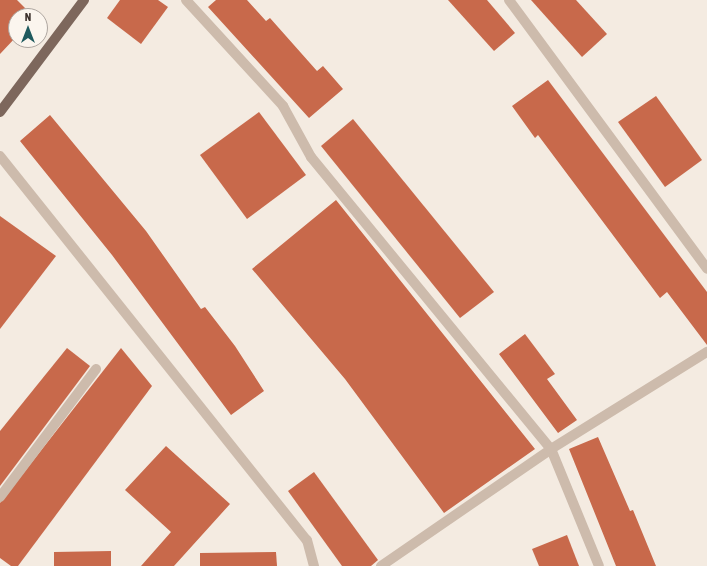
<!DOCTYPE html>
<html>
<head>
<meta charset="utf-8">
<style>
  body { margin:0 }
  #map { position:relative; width:707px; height:566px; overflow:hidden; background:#f4ebe1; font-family:"Asap Condensed",sans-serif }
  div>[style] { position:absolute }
  .building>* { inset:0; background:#c8694b }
  .minor>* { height:10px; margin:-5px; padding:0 5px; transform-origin:5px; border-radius:5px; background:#cdbbac }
  .major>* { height:10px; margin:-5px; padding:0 5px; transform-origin:5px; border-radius:5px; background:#7d675c }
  span { translate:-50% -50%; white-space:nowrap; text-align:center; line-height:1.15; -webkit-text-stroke:4px #fbf5ee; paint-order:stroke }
  .north { position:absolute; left:8px; top:8px; width:40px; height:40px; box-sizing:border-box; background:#fbf5ee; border:1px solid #aea6a0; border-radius:50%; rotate:0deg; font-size:11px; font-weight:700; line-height:16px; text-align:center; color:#3b302b }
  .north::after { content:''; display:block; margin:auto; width:14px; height:18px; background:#1f5a5e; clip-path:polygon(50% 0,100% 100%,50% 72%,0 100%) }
</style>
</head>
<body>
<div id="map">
  <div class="building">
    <div style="clip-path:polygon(0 0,17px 0,33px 16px,16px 16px,16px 37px,0 54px)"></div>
    <div style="clip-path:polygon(120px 0,158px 0,168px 7px,141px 44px,107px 18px)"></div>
    <div style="clip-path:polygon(216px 0,247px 0,266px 21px,270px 18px,317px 71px,323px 66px,343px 89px,309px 118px,208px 7px)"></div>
    <div style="clip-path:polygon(448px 0,487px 0,515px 33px,494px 51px)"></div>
    <div style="clip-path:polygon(531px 0,576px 0,607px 34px,582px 57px)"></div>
    <div style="clip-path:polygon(548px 80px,707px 292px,707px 345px,667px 292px,660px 298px,538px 135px,535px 138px,512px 106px)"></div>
    <div style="clip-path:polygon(656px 96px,702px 160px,665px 187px,618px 122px)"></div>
    <div style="clip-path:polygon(259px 112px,306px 175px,247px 219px,200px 155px)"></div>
    <div style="clip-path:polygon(50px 115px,146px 231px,201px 309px,205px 307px,235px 346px,264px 391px,231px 415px,112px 255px,20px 141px)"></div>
    <div style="clip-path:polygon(353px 119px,494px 292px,460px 318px,321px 146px)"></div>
    <div style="clip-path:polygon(336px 200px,535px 449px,444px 513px,345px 379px,252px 269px)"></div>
    <div style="clip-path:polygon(0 216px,56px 256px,0 329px)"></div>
    <div style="clip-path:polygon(525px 334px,555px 374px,547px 379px,577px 420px,558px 433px,499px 354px)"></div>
    <div style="clip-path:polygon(67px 348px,90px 366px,0 486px,0 431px)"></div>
    <div style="clip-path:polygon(121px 348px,152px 386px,18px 566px,11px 566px,0 558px,0 503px)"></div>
    <div style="clip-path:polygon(598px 437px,630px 511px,633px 510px,656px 566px,616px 566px,569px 449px)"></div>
    <div style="clip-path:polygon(166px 446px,230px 504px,174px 566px,141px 566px,171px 532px,125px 490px)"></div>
    <div style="clip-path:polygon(314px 472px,378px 560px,371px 566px,342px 566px,288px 491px)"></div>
    <div style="clip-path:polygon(567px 535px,579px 566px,539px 566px,532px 549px)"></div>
    <div style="clip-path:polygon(111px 551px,111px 566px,54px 566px,54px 552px)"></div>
    <div style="clip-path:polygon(276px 552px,277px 566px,200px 566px,200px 553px)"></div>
  </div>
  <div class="minor">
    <div style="left:186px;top:0;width:144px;rotate:47.5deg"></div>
    <div style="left:283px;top:106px;width:58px;rotate:61.2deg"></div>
    <div style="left:311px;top:157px;width:378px;rotate:50.6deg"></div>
    <div style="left:551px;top:449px;width:126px;rotate:67.7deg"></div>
    <div style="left:509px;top:0;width:334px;rotate:53.6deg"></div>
    <div style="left:0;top:156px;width:492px;rotate:51.4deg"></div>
    <div style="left:307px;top:540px;width:27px;rotate:75deg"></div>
    <div style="left:0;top:497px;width:160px;rotate:-53.1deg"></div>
    <div style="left:381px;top:566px;width:206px;rotate:-34.5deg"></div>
    <div style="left:551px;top:449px;width:184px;rotate:-31.9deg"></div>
  </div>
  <div class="major">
    <div style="left:0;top:112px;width:140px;rotate:-53.1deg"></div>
  </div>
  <div class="north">N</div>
</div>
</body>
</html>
